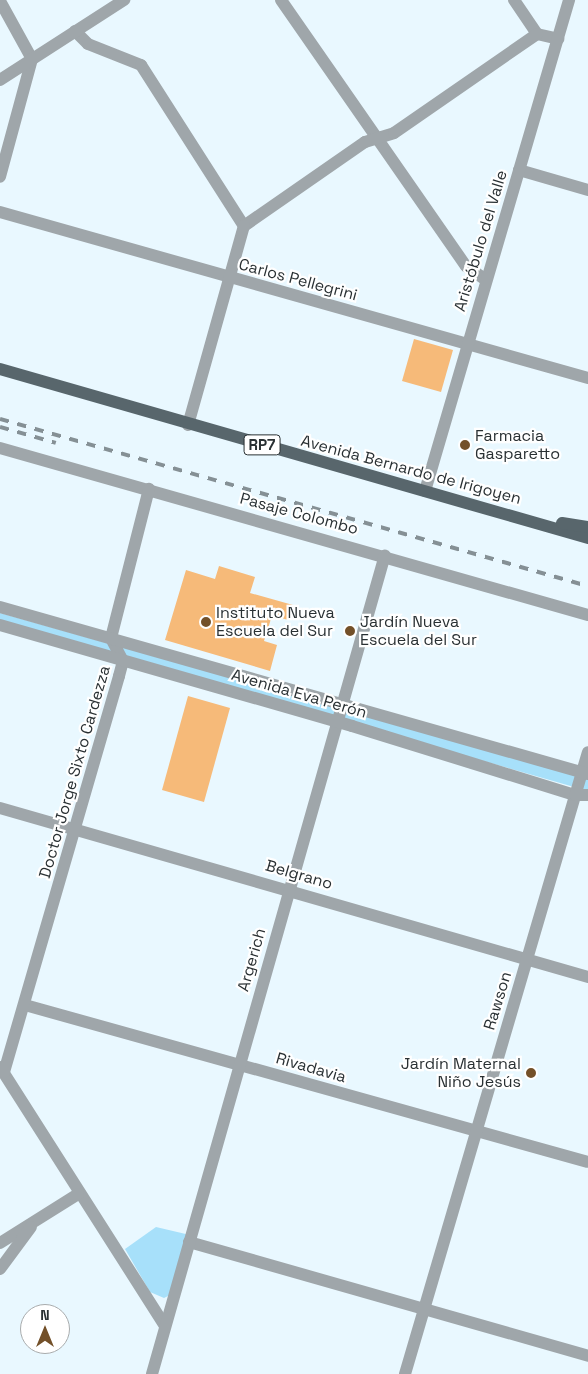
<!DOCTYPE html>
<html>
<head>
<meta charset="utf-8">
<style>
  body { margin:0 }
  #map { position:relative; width:588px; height:1374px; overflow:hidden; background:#e9f8ff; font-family:"Space Grotesk",sans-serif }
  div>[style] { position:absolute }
  .green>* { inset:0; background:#a7e0fa }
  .building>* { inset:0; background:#f6ba79 }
  .minor>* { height:12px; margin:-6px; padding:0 6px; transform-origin:6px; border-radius:6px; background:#9fa6aa }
  .tertiary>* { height:12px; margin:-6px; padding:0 6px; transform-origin:6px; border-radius:6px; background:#9fa6aa }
  .primary>* { height:12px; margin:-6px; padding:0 6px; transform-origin:6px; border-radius:6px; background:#58666c }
  .rail>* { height:4px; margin-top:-2px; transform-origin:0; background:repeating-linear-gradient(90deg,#859095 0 9px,transparent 0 18px) }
  .dots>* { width:14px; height:14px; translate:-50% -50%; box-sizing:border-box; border:2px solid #fff; border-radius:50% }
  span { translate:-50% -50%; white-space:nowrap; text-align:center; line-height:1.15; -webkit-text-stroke:4.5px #fff; paint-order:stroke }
  .shield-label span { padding:1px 4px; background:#fff; border:1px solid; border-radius:4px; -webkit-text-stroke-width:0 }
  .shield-label { font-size:15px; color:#293033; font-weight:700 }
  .street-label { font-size:16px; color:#293033 }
  .poi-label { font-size:16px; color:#293033 }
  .left { translate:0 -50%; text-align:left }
  .right { translate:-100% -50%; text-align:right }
  .north { position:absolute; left:20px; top:1304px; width:50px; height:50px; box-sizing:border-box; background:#fff; border:1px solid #a9acad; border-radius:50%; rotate:0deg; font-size:14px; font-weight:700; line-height:20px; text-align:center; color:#293033 }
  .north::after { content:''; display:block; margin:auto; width:18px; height:22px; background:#735029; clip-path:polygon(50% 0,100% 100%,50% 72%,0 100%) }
</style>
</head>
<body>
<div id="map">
  <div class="green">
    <div style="clip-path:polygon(0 613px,588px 778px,588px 791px,0 622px)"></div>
    <div style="clip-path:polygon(156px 1227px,190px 1235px,170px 1295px,164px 1298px,150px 1292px,125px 1249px)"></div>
  </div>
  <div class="building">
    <div style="clip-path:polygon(414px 339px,453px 350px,441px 392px,402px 381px)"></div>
    <div style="clip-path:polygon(219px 566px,255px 577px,250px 593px,293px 605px,288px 620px,272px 615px,270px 622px,264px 641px,277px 645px,270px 671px,165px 640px,186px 570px,215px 579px)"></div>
    <div style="clip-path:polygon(188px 696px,230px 708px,204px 802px,162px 790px)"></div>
  </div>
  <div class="minor">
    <div style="left:281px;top:0;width:324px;rotate:55.2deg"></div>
    <div style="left:466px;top:266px;width:24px;rotate:35deg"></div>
    <div style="left:514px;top:0;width:41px;rotate:55.9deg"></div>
    <div style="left:537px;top:34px;width:22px;rotate:13deg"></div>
    <div style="left:0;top:1px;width:66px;rotate:61.1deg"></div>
    <div style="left:32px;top:59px;width:122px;rotate:105.2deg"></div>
    <div style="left:75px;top:31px;width:18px;rotate:45deg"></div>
    <div style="left:88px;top:44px;width:57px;rotate:21.6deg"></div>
    <div style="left:141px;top:65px;width:191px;rotate:57.4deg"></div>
    <div style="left:0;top:80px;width:148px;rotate:-32.8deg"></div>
    <div style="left:519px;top:170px;width:72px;rotate:16.2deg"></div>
    <div style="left:0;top:212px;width:611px;rotate:15.77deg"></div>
    <div style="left:244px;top:226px;width:147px;rotate:-34.8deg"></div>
    <div style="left:365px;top:142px;width:30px;rotate:-17deg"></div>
    <div style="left:394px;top:133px;width:174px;rotate:-34.7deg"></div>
    <div style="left:188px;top:425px;width:207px;rotate:-74.3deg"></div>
    <div style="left:0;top:448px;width:611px;rotate:15.86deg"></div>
    <div style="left:425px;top:491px;width:512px;rotate:-73.65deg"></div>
    <div style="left:0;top:808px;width:612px;rotate:16.04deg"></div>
    <div style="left:25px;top:1005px;width:584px;rotate:15.58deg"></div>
    <div style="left:0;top:1067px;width:305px;rotate:57.5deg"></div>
    <div style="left:4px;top:1072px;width:412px;rotate:-73.8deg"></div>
    <div style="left:119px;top:676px;width:16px;rotate:-75deg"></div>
    <div style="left:123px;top:661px;width:26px;rotate:-118deg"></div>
    <div style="left:111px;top:638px;width:154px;rotate:-75.7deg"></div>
    <div style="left:189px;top:1242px;width:415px;rotate:15.9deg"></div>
    <div style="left:0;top:1243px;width:92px;rotate:-32.1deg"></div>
    <div style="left:0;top:1269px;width:52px;rotate:-53.6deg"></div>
    <div style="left:152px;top:1374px;width:851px;rotate:-74.12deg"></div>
    <div style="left:405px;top:1374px;width:648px;rotate:-73.61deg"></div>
  </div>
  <div class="tertiary">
    <div style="left:0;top:607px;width:611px;rotate:15.86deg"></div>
    <div style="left:0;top:625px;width:366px;rotate:16deg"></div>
    <div style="left:352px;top:726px;width:233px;rotate:17.2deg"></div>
    <div style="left:575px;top:795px;width:13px"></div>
  </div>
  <div class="primary">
    <div style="left:0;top:369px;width:612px;rotate:16.04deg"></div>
    <div style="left:562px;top:523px;width:26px;rotate:9deg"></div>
  </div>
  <div class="rail">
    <div style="left:0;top:419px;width:611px;rotate:15.86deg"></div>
    <div style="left:0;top:427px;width:58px;rotate:15.9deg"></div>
  </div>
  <div class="dots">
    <div style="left:465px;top:445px;background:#735029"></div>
    <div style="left:206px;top:622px;background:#735029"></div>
    <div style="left:350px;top:631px;background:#735029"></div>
    <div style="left:531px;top:1073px;background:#735029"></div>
  </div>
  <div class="shield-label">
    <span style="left:262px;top:445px">RP7</span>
  </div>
  <div class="street-label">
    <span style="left:481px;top:241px;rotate:-73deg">Aristóbulo del Valle</span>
    <span style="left:298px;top:280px;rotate:15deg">Carlos Pellegrini</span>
    <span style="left:411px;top:470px;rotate:15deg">Avenida Bernardo de Irigoyen</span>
    <span style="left:299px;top:514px;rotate:15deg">Pasaje Colombo</span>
    <span style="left:299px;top:694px;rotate:16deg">Avenida Eva Perón</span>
    <span style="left:75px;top:772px;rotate:-74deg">Doctor Jorge Sixto Cardezza</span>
    <span style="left:299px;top:875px;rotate:16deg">Belgrano</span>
    <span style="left:252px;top:960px;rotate:-74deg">Argerich</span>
    <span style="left:498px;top:1001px;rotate:-73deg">Rawson</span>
    <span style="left:311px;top:1068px;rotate:16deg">Rivadavia</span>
  </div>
  <div class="poi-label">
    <span class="left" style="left:475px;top:445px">Farmacia<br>Gasparetto</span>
    <span class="left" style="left:216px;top:622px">Instituto Nueva<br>Escuela del Sur</span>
    <span class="left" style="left:360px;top:631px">Jardín Nueva<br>Escuela del Sur</span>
    <span class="right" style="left:521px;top:1073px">Jardín Maternal<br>Niño Jesús</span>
  </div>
  <div class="north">N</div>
</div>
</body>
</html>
